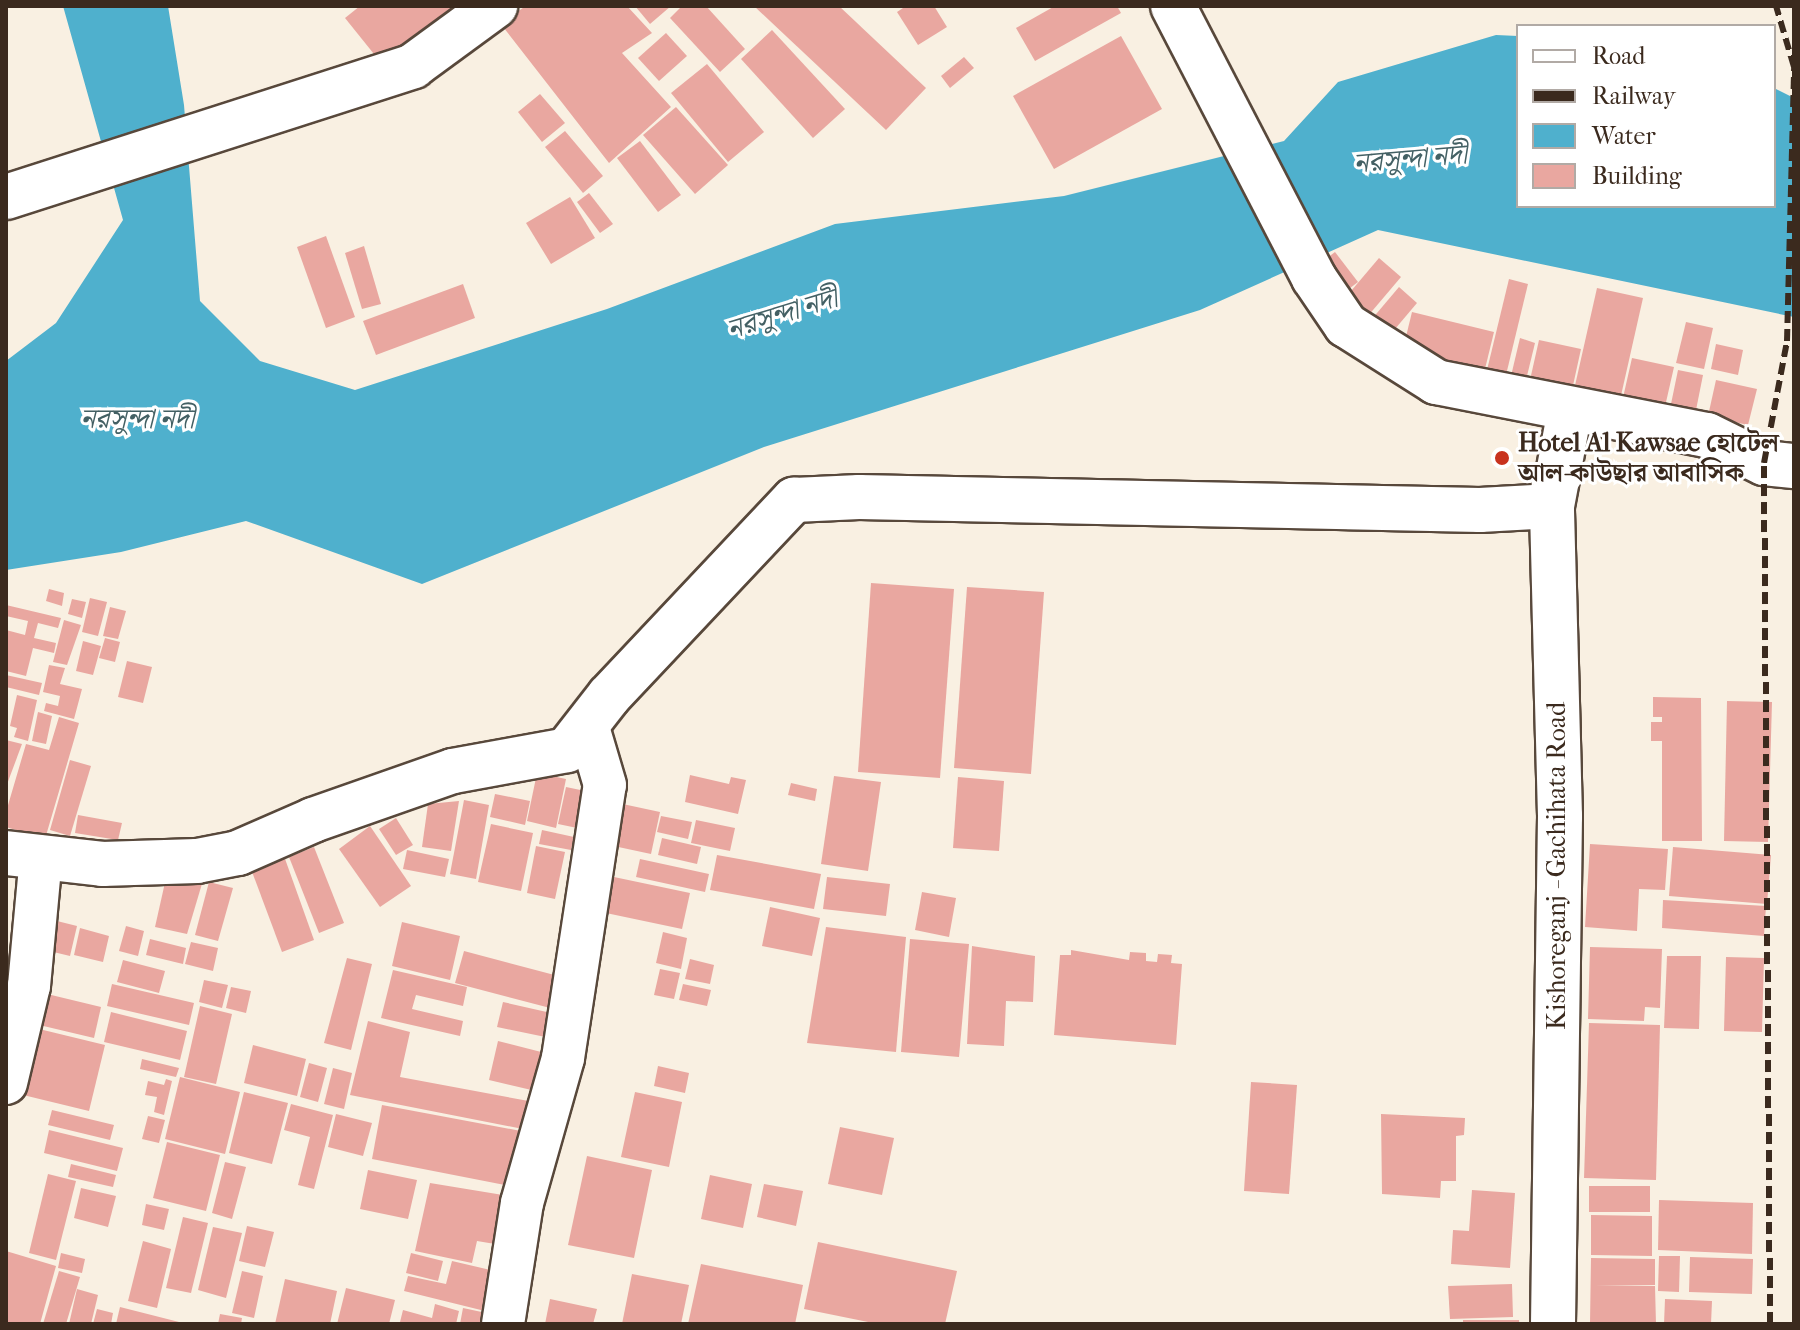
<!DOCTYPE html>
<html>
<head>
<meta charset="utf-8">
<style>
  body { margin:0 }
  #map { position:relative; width:1800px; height:1330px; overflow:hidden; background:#f9f0e2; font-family:"IM FELL French Canon","Noto Serif Bengali",serif }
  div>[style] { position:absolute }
  .water>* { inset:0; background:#4fb0cd }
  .building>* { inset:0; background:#e9a7a0 }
  .roads { filter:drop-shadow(2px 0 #58483b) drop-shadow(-2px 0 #58483b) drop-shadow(0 2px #58483b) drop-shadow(0 -2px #58483b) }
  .minor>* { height:42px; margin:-21px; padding:0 21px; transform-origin:21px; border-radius:21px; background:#fff }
  .tertiary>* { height:44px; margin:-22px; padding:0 22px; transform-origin:22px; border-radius:22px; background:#fff }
  .secondary>* { height:44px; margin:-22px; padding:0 22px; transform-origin:22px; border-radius:22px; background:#fff }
  .rail>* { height:6px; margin-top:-3px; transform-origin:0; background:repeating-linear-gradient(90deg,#3b2a1e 0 12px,transparent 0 18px) }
  .dots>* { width:22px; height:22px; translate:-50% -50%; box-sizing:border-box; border:4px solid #fff; border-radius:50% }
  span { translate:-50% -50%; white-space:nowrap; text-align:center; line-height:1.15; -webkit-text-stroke:6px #fff; paint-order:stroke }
  .poi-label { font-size:26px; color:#3b2a1e; font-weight:700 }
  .left { translate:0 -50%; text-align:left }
  .street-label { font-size:26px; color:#3b2a1e }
  .water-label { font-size:28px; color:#436064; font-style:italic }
  .frame { position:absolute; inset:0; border:8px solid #3b2a1e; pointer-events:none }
  .legend { position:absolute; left:1516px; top:24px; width:260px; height:184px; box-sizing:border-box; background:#fff; border:2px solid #b1aaa5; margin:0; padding:10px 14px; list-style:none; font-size:24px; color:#3b2a1e }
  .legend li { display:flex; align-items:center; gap:16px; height:40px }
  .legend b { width:40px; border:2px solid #b1aaa5 }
</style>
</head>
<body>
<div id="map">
  <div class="water">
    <div style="clip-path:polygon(63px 6px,168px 6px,184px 105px,200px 301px,260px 361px,355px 390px,607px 309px,835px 224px,1064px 196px,1284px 141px,1338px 82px,1496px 35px,1518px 36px,1518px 206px,1774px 206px,1774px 88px,1794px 98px,1794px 317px,1378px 230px,1200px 310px,764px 447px,422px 584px,246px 521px,121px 552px,6px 570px,6px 361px,56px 323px,123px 220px)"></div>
  </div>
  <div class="building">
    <div style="clip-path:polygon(360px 6px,466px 6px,386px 69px,345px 18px)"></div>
    <div style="clip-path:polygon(526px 6px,627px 6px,652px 33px,622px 53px,671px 107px,609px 163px,500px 23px)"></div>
    <div style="clip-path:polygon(635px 6px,671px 6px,650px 24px)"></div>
    <div style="clip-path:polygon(682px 6px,706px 6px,745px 49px,720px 72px,670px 18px)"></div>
    <div style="clip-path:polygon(754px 6px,839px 6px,926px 88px,886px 130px)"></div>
    <div style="clip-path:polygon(906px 6px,934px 6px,947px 27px,918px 45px,897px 12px)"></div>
    <div style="clip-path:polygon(1055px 6px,1117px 6px,1121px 13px,1035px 61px,1016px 28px)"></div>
    <div style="clip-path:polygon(772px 30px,845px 109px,813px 138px,741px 59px)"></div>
    <div style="clip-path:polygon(666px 33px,687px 56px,659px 81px,638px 58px)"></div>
    <div style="clip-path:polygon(1121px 36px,1162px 109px,1054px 169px,1013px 96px)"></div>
    <div style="clip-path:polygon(964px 57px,974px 68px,950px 88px,941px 76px)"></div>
    <div style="clip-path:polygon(707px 64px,764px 132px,728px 162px,671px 93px)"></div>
    <div style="clip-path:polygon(540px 94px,565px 123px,542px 142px,518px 112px)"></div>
    <div style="clip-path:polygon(676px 107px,728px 165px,695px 194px,643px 135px)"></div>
    <div style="clip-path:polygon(565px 131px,603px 176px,583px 193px,545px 147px)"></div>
    <div style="clip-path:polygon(640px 141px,681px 195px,658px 212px,617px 158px)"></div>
    <div style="clip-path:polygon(589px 193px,613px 224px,600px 233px,577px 202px)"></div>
    <div style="clip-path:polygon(570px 197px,595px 238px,551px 264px,526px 223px)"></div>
    <div style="clip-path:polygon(326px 236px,355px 317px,326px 328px,297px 247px)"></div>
    <div style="clip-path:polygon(364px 246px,381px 304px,362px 309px,345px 253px)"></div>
    <div style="clip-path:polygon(1335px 252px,1358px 282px,1337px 298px,1314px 268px)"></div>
    <div style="clip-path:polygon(1379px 258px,1401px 277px,1362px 323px,1340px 304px)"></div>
    <div style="clip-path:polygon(1509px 279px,1528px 284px,1506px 375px,1487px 370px)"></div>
    <div style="clip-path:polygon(463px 284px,475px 318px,376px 355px,363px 321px)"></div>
    <div style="clip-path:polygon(1399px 287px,1417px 303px,1384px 342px,1366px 326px)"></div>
    <div style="clip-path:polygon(1597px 288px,1643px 298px,1620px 400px,1574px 390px)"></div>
    <div style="clip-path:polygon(1412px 312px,1494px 332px,1484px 373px,1402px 353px)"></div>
    <div style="clip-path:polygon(1686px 322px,1713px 328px,1704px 369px,1676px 363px)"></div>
    <div style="clip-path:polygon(1520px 338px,1535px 343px,1526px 380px,1511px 376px)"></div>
    <div style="clip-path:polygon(1539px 340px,1581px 349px,1572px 390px,1530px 380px)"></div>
    <div style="clip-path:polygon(1716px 344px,1743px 350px,1738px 375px,1711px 369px)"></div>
    <div style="clip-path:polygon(1632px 358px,1674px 367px,1664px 411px,1622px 402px)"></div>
    <div style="clip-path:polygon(1678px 370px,1703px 375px,1696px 410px,1671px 404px)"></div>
    <div style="clip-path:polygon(1716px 380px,1757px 389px,1748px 425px,1708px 416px)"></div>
    <div style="clip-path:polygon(871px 583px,954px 589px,940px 778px,858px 772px)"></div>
    <div style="clip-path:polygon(967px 587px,1044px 592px,1031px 774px,954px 768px)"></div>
    <div style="clip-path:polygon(49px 589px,64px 593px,62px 606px,46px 601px)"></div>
    <div style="clip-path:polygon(90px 598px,107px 602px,98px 636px,82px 632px)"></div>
    <div style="clip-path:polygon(72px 599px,86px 602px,82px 618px,68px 614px)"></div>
    <div style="clip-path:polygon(6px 605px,61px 618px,58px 628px,38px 623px,34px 638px,56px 643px,54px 653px,33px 648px,26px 676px,6px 671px,6px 630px,25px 635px,28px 621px,6px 616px)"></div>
    <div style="clip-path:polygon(110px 607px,126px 611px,118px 639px,103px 636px)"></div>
    <div style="clip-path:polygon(64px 620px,81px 625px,67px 665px,53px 662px)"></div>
    <div style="clip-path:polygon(105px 638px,120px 642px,115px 662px,99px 658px)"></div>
    <div style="clip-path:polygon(83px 641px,101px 646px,93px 675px,76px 671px)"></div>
    <div style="clip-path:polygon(127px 661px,152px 667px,143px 703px,118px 697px)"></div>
    <div style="clip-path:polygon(49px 665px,65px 668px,60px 684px,82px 689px,74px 719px,44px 711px,46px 703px,58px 706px,60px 696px,43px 692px)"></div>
    <div style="clip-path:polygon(6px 675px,42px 683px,39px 695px,6px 687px)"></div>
    <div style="clip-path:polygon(17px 695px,37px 700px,28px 741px,14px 737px,17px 728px,10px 726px)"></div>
    <div style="clip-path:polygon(1653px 697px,1701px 698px,1702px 841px,1662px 841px,1662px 741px,1651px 741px,1651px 722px,1662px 722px,1662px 717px,1653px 717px)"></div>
    <div style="clip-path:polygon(1727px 701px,1772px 702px,1768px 842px,1724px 841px)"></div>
    <div style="clip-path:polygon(38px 712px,52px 716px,46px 744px,32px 741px)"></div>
    <div style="clip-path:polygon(59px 717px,79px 723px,45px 839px,6px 827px,6px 812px,26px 744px,49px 750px)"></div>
    <div style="clip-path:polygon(6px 740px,22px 744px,6px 787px)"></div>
    <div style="clip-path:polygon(70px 760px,91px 766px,70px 836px,50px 830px)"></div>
    <div style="clip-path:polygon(537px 773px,566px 779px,556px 828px,527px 821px)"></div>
    <div style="clip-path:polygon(690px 775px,729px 784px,731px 777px,746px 780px,738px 814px,685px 802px)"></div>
    <div style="clip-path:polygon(834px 776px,881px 782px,868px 871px,821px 864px)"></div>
    <div style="clip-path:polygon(958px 777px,1004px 781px,999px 851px,953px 848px)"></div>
    <div style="clip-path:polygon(791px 783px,817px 789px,815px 801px,788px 795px)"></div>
    <div style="clip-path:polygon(566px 787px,590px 792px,582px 829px,558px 824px)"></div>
    <div style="clip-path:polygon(495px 794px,530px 801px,525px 825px,490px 817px)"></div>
    <div style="clip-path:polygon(464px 800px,489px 805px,476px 879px,450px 874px)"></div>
    <div style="clip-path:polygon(459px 801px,451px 851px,422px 847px,428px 804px)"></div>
    <div style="clip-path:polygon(618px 803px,660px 812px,651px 854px,609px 845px)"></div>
    <div style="clip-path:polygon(78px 815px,122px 823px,118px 840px,75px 833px)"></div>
    <div style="clip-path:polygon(661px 816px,692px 822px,688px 839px,657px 832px)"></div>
    <div style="clip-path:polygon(396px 818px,413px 845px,396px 855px,379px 829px)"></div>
    <div style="clip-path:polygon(696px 820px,735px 828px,730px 851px,691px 843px)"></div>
    <div style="clip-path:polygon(491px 824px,533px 833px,521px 891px,478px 882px)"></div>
    <div style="clip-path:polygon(370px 826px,411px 886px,380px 907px,339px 849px)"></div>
    <div style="clip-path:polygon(542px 830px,574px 837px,571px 850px,539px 844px)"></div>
    <div style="clip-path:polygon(662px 838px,701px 847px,697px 864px,658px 855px)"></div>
    <div style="clip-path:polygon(1590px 844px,1668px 849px,1665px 890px,1639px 889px,1637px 931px,1585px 927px)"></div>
    <div style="clip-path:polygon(536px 846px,565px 852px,555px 899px,527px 893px)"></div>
    <div style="clip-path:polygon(314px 847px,344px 923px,319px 933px,289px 857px)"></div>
    <div style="clip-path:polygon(1673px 847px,1771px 855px,1767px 904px,1669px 896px)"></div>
    <div style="clip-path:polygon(407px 850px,449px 859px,445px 877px,403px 869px)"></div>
    <div style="clip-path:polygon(717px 855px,821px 874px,814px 909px,710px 890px)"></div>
    <div style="clip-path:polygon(284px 856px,314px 940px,282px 952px,251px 869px)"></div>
    <div style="clip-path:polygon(640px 859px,709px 874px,705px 892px,636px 877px)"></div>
    <div style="clip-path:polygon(204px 877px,187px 934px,155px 927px,166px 878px)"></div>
    <div style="clip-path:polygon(614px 877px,690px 893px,682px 929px,606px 913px)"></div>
    <div style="clip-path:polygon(827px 877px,890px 884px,886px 916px,823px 909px)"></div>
    <div style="clip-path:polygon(209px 882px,233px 888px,218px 941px,195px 935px)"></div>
    <div style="clip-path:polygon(922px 892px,956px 898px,949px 937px,915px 930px)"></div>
    <div style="clip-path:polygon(1663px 900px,1766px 906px,1764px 936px,1662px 928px)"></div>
    <div style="clip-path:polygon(770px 907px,820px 918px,812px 956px,762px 946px)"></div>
    <div style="clip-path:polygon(49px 919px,77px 926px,70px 956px,41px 949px)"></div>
    <div style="clip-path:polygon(402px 922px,460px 936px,450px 980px,392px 966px)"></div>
    <div style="clip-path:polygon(126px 926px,144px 931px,138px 956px,119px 951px)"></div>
    <div style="clip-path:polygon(826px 927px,906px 937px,896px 1052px,807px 1043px)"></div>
    <div style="clip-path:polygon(80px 928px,109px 936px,103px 962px,74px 955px)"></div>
    <div style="clip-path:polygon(663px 932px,687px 938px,681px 969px,656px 963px)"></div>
    <div style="clip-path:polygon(150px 939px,186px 948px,183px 964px,146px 955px)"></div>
    <div style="clip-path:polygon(910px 939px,969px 944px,959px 1057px,901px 1052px)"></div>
    <div style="clip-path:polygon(191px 942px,218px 948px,213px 971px,185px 964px)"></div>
    <div style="clip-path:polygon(972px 946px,1035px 956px,1033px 1002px,1006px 1001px,1004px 1046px,967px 1044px)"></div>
    <div style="clip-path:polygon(1590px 947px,1662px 949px,1660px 1008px,1645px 1007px,1644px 1021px,1588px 1019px)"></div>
    <div style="clip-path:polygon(1071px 950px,1129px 960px,1130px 952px,1146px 953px,1146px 961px,1157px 962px,1158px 954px,1172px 955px,1171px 963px,1182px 964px,1176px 1045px,1054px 1035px,1060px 955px,1071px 955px)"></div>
    <div style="clip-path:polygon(464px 951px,562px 977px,554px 1009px,455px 983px)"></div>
    <div style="clip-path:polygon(1667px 956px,1701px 956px,1699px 1029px,1664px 1028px)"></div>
    <div style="clip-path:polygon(1726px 957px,1764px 958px,1762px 1032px,1724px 1031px)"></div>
    <div style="clip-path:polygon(347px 958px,372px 964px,351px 1050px,324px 1043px)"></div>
    <div style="clip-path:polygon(690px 959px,714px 965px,710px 984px,685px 979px)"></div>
    <div style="clip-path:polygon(123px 960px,165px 971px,159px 993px,117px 982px)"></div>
    <div style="clip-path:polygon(660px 969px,680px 973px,674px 999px,654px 995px)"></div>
    <div style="clip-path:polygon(393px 970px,467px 987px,463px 1006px,416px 995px,412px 1009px,463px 1021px,460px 1036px,381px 1018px)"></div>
    <div style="clip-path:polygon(204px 980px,228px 985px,222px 1008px,199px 1002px)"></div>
    <div style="clip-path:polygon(112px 984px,194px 1003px,189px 1025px,107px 1006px)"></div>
    <div style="clip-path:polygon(683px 984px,711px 990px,707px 1006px,679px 1000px)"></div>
    <div style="clip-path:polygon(231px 987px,251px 991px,246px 1013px,226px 1008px)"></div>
    <div style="clip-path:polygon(43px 993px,101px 1007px,94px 1038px,35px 1024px)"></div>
    <div style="clip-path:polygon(503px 1002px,560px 1015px,555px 1039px,497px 1027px)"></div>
    <div style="clip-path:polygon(200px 1006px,232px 1014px,216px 1084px,184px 1077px)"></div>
    <div style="clip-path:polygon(111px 1012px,187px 1031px,180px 1060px,104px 1042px)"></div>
    <div style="clip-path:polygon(368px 1021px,410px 1032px,400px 1077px,534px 1102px,528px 1130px,350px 1095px)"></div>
    <div style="clip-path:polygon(1589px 1023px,1660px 1025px,1656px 1180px,1584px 1178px)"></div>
    <div style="clip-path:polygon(35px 1028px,105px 1045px,89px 1111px,19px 1094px)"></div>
    <div style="clip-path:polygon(498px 1041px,549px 1054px,540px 1092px,489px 1080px)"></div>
    <div style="clip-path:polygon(253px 1045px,306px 1059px,297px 1096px,244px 1083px)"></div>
    <div style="clip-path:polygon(142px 1059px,179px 1068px,176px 1077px,140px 1069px)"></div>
    <div style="clip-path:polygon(309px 1063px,327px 1068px,318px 1102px,300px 1097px)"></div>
    <div style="clip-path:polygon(658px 1066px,689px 1073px,685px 1093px,654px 1086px)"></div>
    <div style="clip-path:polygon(333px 1068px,352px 1073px,344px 1109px,324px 1104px)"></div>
    <div style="clip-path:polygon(180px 1077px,240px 1092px,225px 1154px,165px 1139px)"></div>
    <div style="clip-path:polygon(166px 1079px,172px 1081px,164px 1115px,154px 1112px,157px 1097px,145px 1095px,148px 1081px,164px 1085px)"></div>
    <div style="clip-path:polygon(1251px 1082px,1297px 1085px,1289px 1194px,1244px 1191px)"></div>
    <div style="clip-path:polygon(244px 1092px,288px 1103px,272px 1164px,229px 1153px)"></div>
    <div style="clip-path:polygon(635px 1092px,682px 1102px,669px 1167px,621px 1157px)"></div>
    <div style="clip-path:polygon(291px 1104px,333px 1115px,314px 1189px,298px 1185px,310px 1137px,284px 1130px)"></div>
    <div style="clip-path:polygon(382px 1105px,521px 1131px,510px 1186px,372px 1159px)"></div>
    <div style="clip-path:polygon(52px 1110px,114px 1125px,110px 1140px,48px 1125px)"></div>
    <div style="clip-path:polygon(336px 1114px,372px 1123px,363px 1156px,328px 1147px)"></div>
    <div style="clip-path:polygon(1381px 1114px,1465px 1118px,1464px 1135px,1456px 1136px,1456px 1181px,1441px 1181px,1440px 1198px,1382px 1194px)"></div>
    <div style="clip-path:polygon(148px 1116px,165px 1120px,159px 1143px,142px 1139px)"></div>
    <div style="clip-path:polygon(840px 1127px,894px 1138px,882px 1195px,828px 1184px)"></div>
    <div style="clip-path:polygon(49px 1130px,123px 1148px,117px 1171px,44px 1153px)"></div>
    <div style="clip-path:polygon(167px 1142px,220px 1155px,206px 1211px,153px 1198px)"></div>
    <div style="clip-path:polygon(587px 1156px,652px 1170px,634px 1258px,568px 1245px)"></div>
    <div style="clip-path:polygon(225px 1162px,246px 1167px,232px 1219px,212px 1213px)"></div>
    <div style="clip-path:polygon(71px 1164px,116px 1175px,113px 1187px,68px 1177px)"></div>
    <div style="clip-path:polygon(368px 1170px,417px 1180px,408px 1219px,360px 1209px)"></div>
    <div style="clip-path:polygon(48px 1174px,76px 1181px,56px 1260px,29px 1253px)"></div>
    <div style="clip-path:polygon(710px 1175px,752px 1184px,743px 1228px,701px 1219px)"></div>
    <div style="clip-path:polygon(430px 1183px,503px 1195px,495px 1244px,477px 1241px,472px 1263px,415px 1251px)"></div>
    <div style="clip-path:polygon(764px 1184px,803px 1191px,796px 1226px,757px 1217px)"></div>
    <div style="clip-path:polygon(1589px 1186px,1650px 1186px,1650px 1212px,1589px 1212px)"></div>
    <div style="clip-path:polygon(81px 1188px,116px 1196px,108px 1227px,74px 1218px)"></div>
    <div style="clip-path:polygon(1472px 1190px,1515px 1193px,1510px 1268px,1451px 1264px,1453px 1230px,1469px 1231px)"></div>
    <div style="clip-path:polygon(1659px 1200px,1753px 1203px,1752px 1254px,1658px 1250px)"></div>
    <div style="clip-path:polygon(146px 1204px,169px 1209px,164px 1230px,142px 1225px)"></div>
    <div style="clip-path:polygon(1591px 1215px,1652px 1216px,1652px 1256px,1591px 1255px)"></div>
    <div style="clip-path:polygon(183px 1217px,208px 1223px,191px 1293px,166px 1288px)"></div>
    <div style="clip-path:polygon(247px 1226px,274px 1232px,265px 1267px,239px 1261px)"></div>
    <div style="clip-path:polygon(213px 1227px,242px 1233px,226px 1298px,198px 1290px)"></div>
    <div style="clip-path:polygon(143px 1241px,171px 1249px,157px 1308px,128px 1301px)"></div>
    <div style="clip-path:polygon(818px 1242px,957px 1271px,945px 1324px,878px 1324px,804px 1309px)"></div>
    <div style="clip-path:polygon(6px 1251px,56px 1266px,40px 1324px,6px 1324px)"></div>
    <div style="clip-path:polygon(61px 1253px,85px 1259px,82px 1273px,58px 1268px)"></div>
    <div style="clip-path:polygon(411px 1253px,443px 1261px,438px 1281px,406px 1273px)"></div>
    <div style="clip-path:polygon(1659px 1256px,1680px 1256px,1679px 1292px,1658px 1291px)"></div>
    <div style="clip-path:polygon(1690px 1257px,1753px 1259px,1752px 1294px,1689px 1292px)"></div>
    <div style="clip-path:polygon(1591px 1258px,1655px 1259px,1655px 1285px,1595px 1286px,1655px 1286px,1656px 1324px,1590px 1324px)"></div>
    <div style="clip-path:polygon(452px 1261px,499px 1272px,489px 1312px,404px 1291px,408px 1276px,446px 1284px)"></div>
    <div style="clip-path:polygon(701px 1264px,803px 1285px,795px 1324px,688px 1324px)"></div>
    <div style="clip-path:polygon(59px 1271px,80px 1277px,66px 1324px,43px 1324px)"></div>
    <div style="clip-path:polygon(242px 1271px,263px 1276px,254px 1318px,232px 1313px)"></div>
    <div style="clip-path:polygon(632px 1274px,689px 1285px,681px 1324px,622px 1324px)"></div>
    <div style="clip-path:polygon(285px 1279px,337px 1291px,330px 1324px,275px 1324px)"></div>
    <div style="clip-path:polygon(1512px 1284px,1513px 1317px,1450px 1319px,1448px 1286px)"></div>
    <div style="clip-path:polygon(346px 1288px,395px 1300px,389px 1324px,337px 1324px)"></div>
    <div style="clip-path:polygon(77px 1289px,98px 1295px,91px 1324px,69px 1324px)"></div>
    <div style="clip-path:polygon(550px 1299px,597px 1309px,593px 1324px,545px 1324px)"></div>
    <div style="clip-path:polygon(1665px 1299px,1712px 1301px,1711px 1324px,1664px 1324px)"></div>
    <div style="clip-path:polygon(435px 1304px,459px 1311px,456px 1324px,400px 1322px,403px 1310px,432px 1318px)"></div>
    <div style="clip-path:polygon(120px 1307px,183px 1323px,182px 1324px,116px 1324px)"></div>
    <div style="clip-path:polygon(463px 1308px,491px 1314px,489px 1324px,460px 1324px)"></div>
    <div style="clip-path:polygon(97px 1309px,113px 1313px,111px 1324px,93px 1324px)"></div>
    <div style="clip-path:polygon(220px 1314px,242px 1318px,241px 1324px,218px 1324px)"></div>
    <div style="clip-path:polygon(1463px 1320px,1519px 1320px,1519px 1324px,1463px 1324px)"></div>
  </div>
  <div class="roads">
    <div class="minor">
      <div style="left:6px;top:1083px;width:100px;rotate:-76.7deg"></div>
      <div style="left:29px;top:986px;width:130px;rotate:-84.7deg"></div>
      <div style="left:503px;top:1324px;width:122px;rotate:-81.1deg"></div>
      <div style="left:522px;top:1203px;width:151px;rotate:-74.2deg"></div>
      <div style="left:563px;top:1058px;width:276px;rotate:-81.3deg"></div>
      <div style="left:605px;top:785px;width:64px;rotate:-106.4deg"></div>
    </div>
    <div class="tertiary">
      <div style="left:6px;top:197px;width:428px;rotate:-17.8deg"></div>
      <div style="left:413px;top:66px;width:102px;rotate:-36.2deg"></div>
      <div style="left:6px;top:853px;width:97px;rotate:6.5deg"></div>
      <div style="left:102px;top:864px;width:95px;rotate:-1.8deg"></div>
      <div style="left:197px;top:861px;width:42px;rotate:-11deg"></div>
      <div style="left:238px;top:853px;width:82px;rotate:-23.7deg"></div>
      <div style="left:313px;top:820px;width:148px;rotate:-19.3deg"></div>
      <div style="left:453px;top:771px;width:116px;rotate:-10.4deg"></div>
      <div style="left:567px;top:750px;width:68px;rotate:-52.1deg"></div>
      <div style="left:609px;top:696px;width:270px;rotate:-46.7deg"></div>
      <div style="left:794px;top:500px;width:65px;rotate:-2.6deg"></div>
      <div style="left:859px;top:497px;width:621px;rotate:1.2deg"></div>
      <div style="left:1480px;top:510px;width:72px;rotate:-3.2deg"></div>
    </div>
    <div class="secondary">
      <div style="left:1173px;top:6px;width:306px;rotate:62.6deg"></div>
      <div style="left:1314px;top:278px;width:57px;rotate:55.8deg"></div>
      <div style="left:1346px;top:325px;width:107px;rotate:32.3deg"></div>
      <div style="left:1436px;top:382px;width:276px;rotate:11.1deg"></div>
      <div style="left:1707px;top:435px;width:64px;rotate:26.2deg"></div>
      <div style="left:1764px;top:463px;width:30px;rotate:6deg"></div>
      <div style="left:1553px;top:1324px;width:508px;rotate:-89.21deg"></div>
      <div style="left:1560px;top:816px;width:310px;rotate:-91.5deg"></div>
      <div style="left:1552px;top:506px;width:98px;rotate:-79.4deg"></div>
    </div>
  </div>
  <div class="rail">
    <div style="left:1770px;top:1324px;width:861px;rotate:-90.4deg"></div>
    <div style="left:1764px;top:463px;width:124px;rotate:-79.3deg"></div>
    <div style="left:1787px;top:341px;width:274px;rotate:-88.5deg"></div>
    <div style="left:1794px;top:67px;width:64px;rotate:-106.4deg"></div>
  </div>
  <div class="dots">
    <div style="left:1502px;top:458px;background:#c8321e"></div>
  </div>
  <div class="poi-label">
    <span class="left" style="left:1518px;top:458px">Hotel Al Kawsae হোটেল<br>আল-কাউছার আবাসিক</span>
  </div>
  <div class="street-label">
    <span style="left:1557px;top:866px;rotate:-90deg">Kishoreganj - Gachihata Road</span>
  </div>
  <div class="water-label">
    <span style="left:1410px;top:159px;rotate:-5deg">নরসুন্দা নদী</span>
    <span style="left:782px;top:314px;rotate:-17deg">নরসুন্দা নদী</span>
    <span style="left:137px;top:419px">নরসুন্দা নদী</span>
  </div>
  <div class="frame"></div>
  <ul class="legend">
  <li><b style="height:10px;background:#fff"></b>Road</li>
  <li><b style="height:10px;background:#3b2a1e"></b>Railway</li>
  <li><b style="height:22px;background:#4fb0cd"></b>Water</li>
  <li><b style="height:22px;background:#e9a7a0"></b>Building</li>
  </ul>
</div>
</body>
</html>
